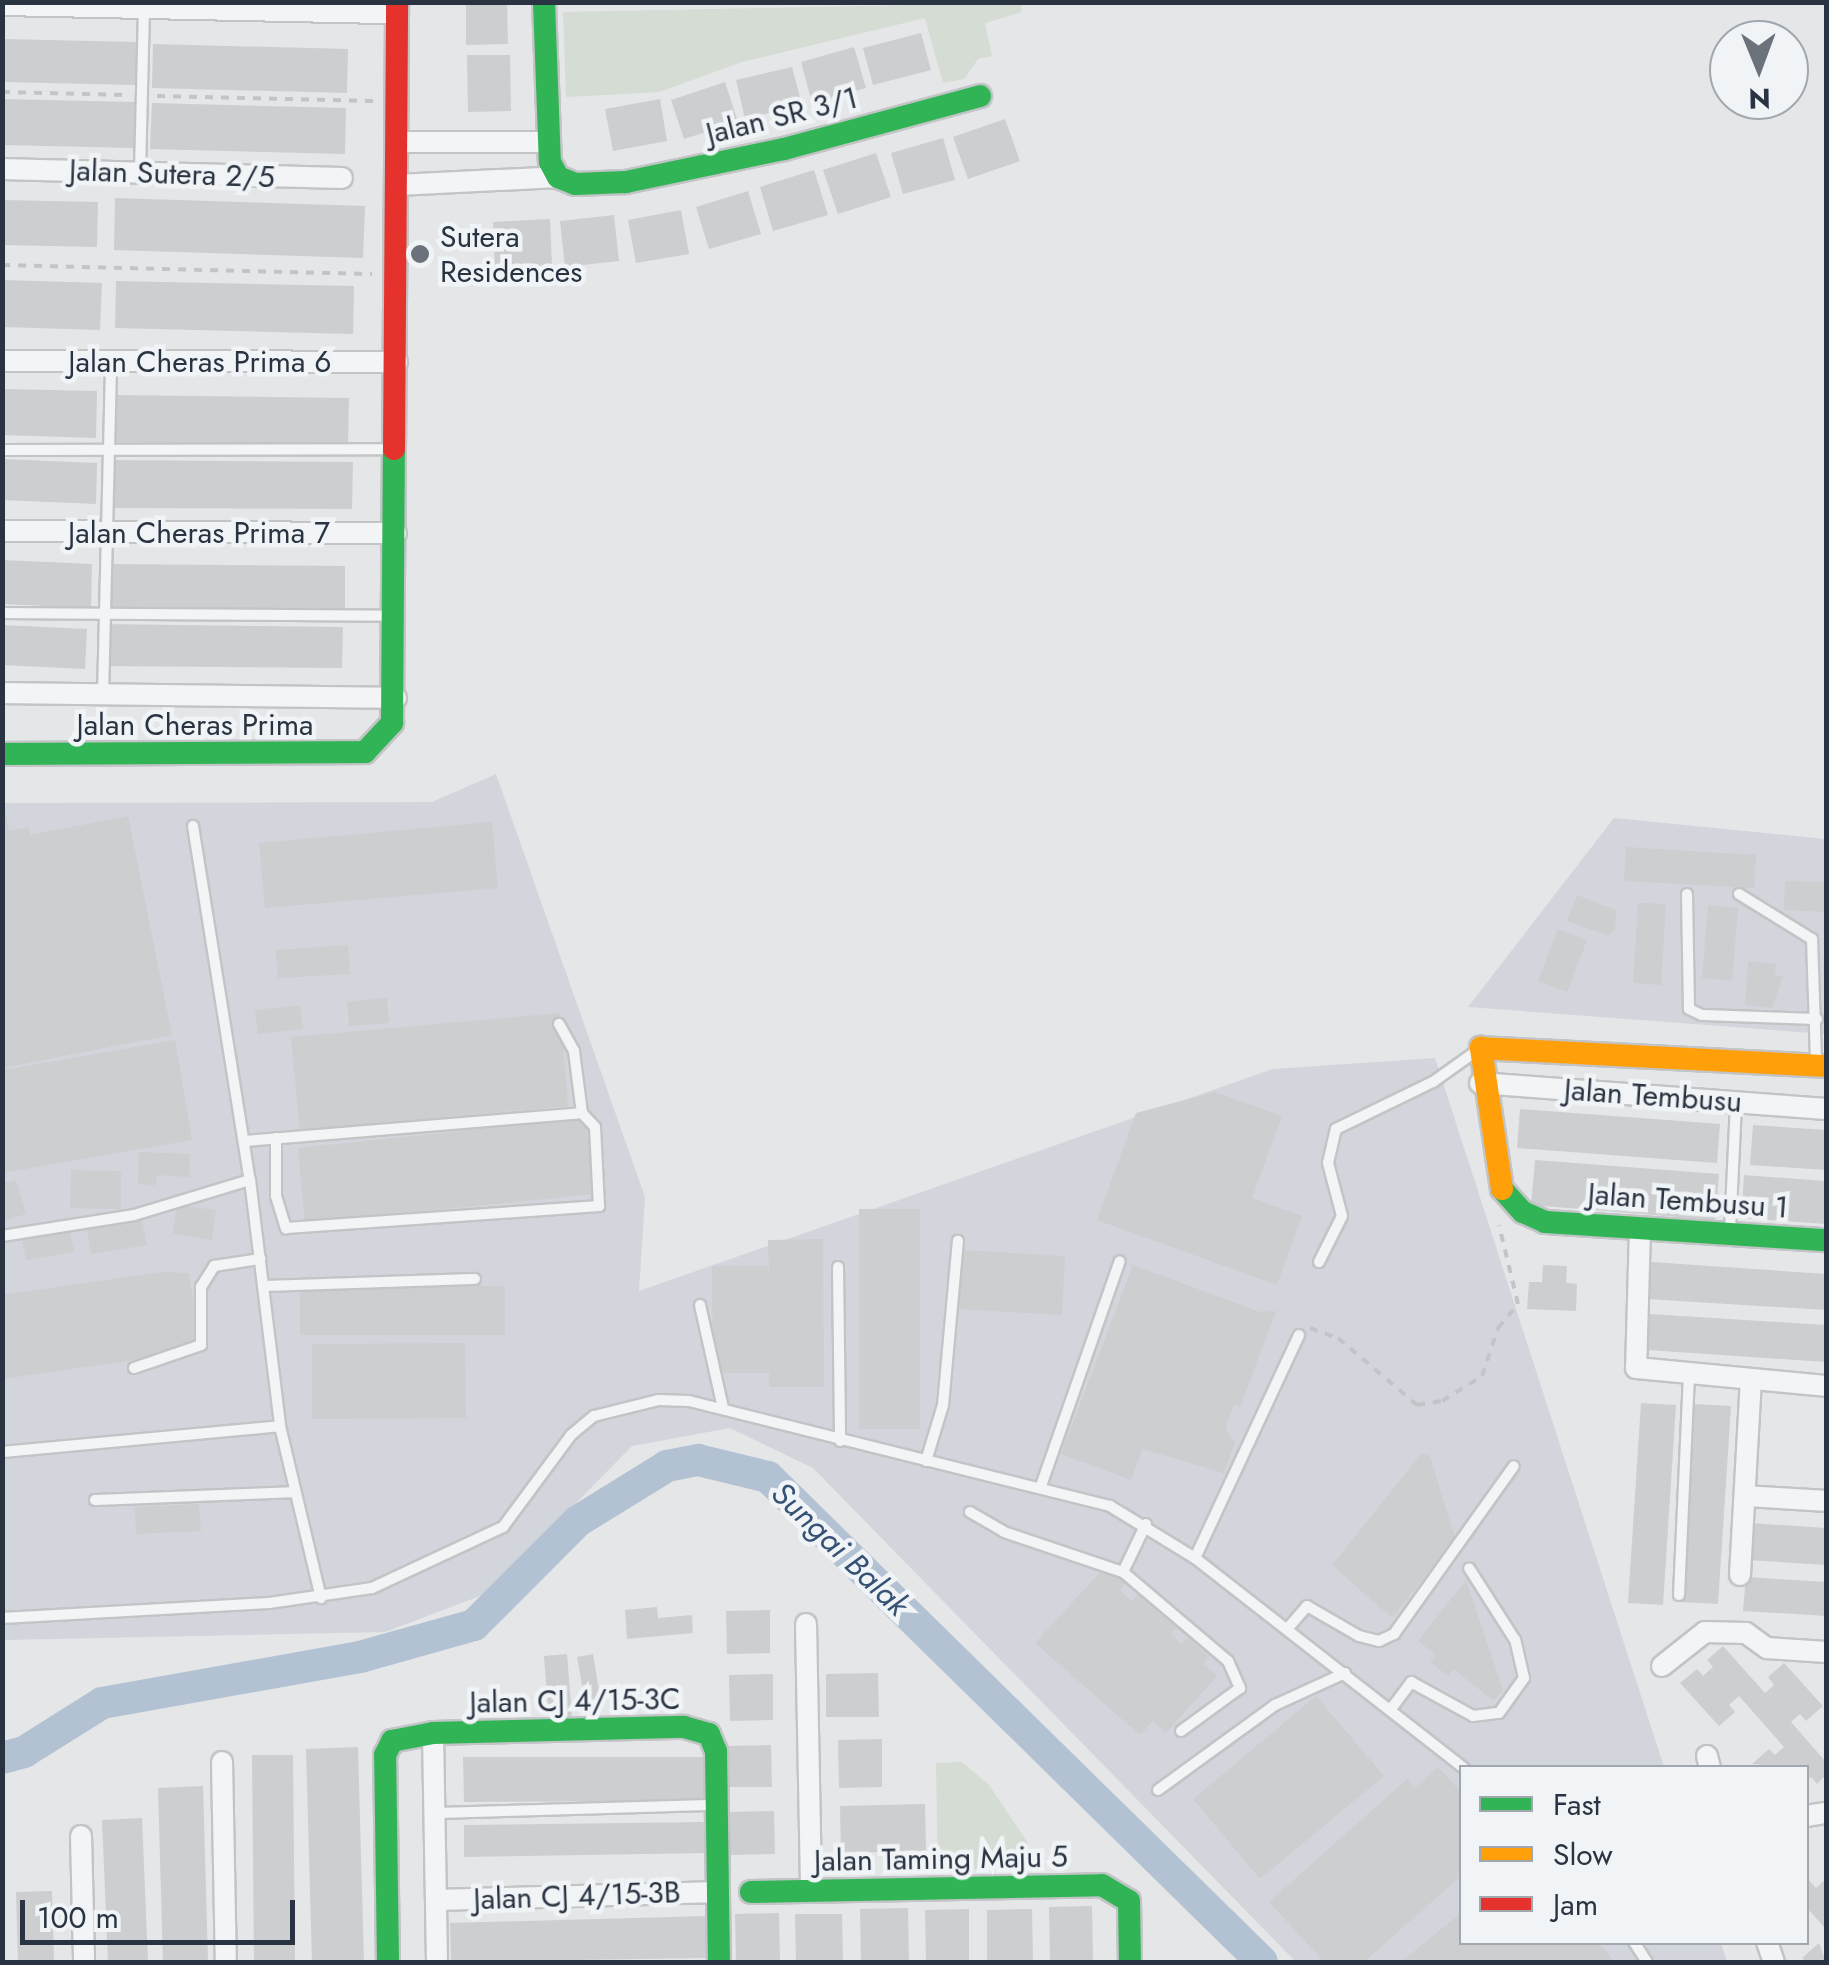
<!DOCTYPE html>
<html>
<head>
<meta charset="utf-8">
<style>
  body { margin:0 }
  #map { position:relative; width:1829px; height:1965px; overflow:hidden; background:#e4e6e8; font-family:Jost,sans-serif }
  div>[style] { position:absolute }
  .built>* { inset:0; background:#d2d5db }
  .green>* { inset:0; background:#d4dcd4 }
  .river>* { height:32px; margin:-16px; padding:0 16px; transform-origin:16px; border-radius:16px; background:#b3c2d2 }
  .building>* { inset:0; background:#ccced0 }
  .path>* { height:4px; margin-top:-2px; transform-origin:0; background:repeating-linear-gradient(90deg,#c2c4c8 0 8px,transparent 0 16px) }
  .roads { filter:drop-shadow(2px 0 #c2c4c6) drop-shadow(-2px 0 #c2c4c6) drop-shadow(0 2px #c2c4c6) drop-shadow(0 -2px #c2c4c6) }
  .lane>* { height:10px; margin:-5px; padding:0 5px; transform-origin:5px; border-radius:5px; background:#f2f4f5 }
  .street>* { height:20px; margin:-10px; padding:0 10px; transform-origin:10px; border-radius:10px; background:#f2f4f5 }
  .fast>* { height:22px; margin:-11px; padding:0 11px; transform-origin:11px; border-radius:11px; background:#30b455 }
  .slow>* { height:22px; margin:-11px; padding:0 11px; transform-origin:11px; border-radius:11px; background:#ff9f0a }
  .jam>* { height:22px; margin:-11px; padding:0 11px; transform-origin:11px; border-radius:11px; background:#e5322d }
  .dots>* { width:28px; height:28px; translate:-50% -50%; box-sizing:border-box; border:5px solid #f1f4f7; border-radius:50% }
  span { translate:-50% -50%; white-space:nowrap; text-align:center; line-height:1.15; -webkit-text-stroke:9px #f1f4f7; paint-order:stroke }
  .street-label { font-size:30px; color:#2a3341 }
  .poi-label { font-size:30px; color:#2a3341 }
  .left { translate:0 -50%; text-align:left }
  .water-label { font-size:32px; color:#355275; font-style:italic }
  .frame { position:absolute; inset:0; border:5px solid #2a3341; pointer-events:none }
  .legend { position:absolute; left:1459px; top:1765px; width:350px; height:180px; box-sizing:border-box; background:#f1f4f7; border:2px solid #a1a7ae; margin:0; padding:12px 18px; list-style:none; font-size:30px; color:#2a3341 }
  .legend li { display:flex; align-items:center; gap:20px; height:50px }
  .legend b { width:50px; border:2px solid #a1a7ae }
  .north { position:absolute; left:1709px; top:20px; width:100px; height:100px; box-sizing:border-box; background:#f1f4f7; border:2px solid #a1a7ae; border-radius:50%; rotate:179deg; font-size:28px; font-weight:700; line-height:40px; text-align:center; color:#2a3341 }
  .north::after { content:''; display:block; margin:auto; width:35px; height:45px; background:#6b727b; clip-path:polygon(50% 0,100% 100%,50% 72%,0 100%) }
  .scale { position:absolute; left:20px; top:1900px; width:275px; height:45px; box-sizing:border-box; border:5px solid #2a3341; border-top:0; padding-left:12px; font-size:30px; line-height:35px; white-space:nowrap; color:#2a3341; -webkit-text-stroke:8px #f1f4f7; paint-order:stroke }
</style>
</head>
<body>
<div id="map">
  <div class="built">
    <div style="clip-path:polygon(496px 774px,645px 1197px,639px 1291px,1273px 1069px,1435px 1058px,1664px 1767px,1462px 1768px,1462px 1942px,1721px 1943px,1727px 1962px,1296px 1962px,813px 1468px,730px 1428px,632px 1446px,488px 1593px,385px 1632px,3px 1640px,2px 803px,432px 802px)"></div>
    <div style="clip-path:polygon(1614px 818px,1826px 839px,1826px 1034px,1468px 1007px)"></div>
  </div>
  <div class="green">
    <div style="clip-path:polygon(1021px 3px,1022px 12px,985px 23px,992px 56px,978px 59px,964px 79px,943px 83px,925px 18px,742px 62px,659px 92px,566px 97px,563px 12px)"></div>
    <div style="clip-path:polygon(962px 1762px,989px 1785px,1028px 1843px,1028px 1869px,938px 1870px,936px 1763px)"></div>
  </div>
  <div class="river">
    <div style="left:2px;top:1758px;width:23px;rotate:-15deg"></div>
    <div style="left:24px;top:1752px;width:92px;rotate:-32.1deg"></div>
    <div style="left:102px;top:1703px;width:262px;rotate:-10.1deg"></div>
    <div style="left:360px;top:1657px;width:118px;rotate:-15.7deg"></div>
    <div style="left:474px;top:1625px;width:147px;rotate:-45deg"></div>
    <div style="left:578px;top:1521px;width:105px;rotate:-31.7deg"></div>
    <div style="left:667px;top:1466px;width:32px;rotate:-11deg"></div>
    <div style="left:698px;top:1460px;width:72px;rotate:13.7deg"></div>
    <div style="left:768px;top:1477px;width:692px;rotate:44.47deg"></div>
  </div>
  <div class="building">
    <div style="clip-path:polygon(466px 2px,507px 2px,508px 44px,466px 45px)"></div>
    <div style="clip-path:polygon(921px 33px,931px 70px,873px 85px,863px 48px)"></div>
    <div style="clip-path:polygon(2px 39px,137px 42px,136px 85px,2px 82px)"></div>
    <div style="clip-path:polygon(153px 44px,348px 49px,347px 93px,152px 88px)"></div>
    <div style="clip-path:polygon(854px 47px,866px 88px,812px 103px,801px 62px)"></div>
    <div style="clip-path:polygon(467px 55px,510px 55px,511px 111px,468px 112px)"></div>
    <div style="clip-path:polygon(792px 67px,802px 105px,745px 119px,736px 80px)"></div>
    <div style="clip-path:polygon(725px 82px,738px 122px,684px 139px,671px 100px)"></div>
    <div style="clip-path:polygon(2px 99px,135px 102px,134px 148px,2px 145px)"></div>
    <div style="clip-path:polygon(660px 99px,667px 141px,613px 151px,605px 109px)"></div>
    <div style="clip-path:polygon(152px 103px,346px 108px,345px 154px,150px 149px)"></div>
    <div style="clip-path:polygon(1005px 119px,1020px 161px,968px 179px,953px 137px)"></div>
    <div style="clip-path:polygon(943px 138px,955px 180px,903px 194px,891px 153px)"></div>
    <div style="clip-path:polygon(876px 153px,891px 197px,838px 214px,823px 170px)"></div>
    <div style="clip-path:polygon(814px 170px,828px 215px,773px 231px,760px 187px)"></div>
    <div style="clip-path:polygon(748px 191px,761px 234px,709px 249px,696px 207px)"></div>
    <div style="clip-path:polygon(115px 198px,365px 206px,363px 258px,114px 250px)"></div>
    <div style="clip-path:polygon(2px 200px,98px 202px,97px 247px,2px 245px)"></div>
    <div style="clip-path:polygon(681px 210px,689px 254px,636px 263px,628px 220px)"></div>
    <div style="clip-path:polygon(614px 215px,619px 261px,565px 267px,560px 221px)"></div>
    <div style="clip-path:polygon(550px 219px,552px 266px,495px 268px,493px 222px)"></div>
    <div style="clip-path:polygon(2px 280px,102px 283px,100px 330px,2px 327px)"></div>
    <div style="clip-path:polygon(116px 281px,354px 286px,353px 334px,115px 328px)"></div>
    <div style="clip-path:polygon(2px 389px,97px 391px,96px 438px,2px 435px)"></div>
    <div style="clip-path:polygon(113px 395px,349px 398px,348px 444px,112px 442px)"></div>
    <div style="clip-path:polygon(2px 459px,97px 463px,96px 504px,2px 500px)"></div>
    <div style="clip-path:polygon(112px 460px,353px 462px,352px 509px,112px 508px)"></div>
    <div style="clip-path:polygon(2px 560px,92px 564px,91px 608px,2px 604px)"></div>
    <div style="clip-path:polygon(104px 564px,345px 566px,345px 609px,104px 608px)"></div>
    <div style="clip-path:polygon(101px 624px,343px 627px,342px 668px,101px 666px)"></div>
    <div style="clip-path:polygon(2px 625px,87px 629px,85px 669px,2px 665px)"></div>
    <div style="clip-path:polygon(4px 805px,9px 831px,28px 827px,30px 835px,128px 816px,172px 1035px,2px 1068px)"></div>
    <div style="clip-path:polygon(492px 822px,498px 888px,265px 908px,259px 843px)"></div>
    <div style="clip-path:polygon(1626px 847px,1756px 855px,1754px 888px,1624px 881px)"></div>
    <div style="clip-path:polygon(1785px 881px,1826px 882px,1826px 912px,1784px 910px)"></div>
    <div style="clip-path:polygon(1577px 895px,1616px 910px,1615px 931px,1607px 935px,1567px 921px)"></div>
    <div style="clip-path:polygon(1638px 903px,1666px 904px,1661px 985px,1633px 983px)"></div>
    <div style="clip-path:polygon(1708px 905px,1738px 908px,1732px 981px,1702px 978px)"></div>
    <div style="clip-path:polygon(1558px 929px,1587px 940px,1567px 992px,1538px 981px)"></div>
    <div style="clip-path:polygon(348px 945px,350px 974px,278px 978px,276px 950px)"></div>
    <div style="clip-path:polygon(1748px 961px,1776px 964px,1775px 975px,1783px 976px,1772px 1008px,1745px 1005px)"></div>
    <div style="clip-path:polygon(387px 998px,389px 1023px,349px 1026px,347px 1002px)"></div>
    <div style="clip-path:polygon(300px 1005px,303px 1029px,258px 1034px,255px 1010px)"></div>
    <div style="clip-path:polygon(560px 1013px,568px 1106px,300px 1130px,291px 1037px)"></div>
    <div style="clip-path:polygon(175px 1040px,192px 1140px,2px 1173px,2px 1070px)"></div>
    <div style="clip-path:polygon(1215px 1092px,1282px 1116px,1252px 1198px,1302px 1216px,1277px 1285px,1097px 1220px,1136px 1113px)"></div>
    <div style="clip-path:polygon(1520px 1109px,1720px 1124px,1717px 1163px,1517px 1148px)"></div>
    <div style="clip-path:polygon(587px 1118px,594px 1194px,305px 1223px,298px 1148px)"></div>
    <div style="clip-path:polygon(1753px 1125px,1826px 1130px,1826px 1170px,1750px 1165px)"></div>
    <div style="clip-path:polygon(139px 1152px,190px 1154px,189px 1177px,157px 1175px,156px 1185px,138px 1184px)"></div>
    <div style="clip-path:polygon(1535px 1160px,1719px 1174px,1715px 1220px,1531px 1205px)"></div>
    <div style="clip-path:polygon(71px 1170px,121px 1171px,121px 1209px,70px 1208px)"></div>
    <div style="clip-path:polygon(1744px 1175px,1826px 1181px,1826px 1224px,1741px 1218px)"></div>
    <div style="clip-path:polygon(16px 1180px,26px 1214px,2px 1221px,2px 1183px)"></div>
    <div style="clip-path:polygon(177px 1205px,216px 1210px,212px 1240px,173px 1234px)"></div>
    <div style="clip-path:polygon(859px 1209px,920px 1209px,920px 1429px,859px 1429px)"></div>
    <div style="clip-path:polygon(142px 1220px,147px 1245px,91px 1254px,87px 1230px)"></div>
    <div style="clip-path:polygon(68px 1222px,74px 1252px,26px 1260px,20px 1230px)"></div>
    <div style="clip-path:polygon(823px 1239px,824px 1387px,769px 1387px,769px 1373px,713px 1373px,712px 1266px,767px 1266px,769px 1278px,768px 1240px)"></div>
    <div style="clip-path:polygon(961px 1250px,1065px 1256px,1062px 1315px,958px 1309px)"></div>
    <div style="clip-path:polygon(1651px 1262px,1826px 1274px,1826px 1310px,1648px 1299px)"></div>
    <div style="clip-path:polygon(1133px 1265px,1260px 1312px,1276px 1311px,1240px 1407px,1234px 1405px,1225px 1428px,1235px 1442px,1224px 1473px,1142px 1449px,1131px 1480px,1061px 1454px)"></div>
    <div style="clip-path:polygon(1543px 1265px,1567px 1266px,1566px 1283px,1577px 1284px,1576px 1311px,1527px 1309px,1529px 1282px,1542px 1282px)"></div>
    <div style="clip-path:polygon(163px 1272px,189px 1273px,199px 1344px,174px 1347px,175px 1354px,2px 1379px,2px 1295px)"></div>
    <div style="clip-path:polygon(300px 1286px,505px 1286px,505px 1335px,300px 1335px)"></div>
    <div style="clip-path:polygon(1650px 1314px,1826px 1325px,1826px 1362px,1648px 1350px)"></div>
    <div style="clip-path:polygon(465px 1343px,466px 1418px,312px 1419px,312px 1344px)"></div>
    <div style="clip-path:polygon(1641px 1403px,1676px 1405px,1663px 1605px,1628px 1603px)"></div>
    <div style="clip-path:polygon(1694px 1404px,1731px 1406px,1718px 1604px,1681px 1602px)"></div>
    <div style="clip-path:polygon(1421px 1454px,1430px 1456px,1455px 1538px,1392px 1618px,1332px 1565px)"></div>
    <div style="clip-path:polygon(199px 1504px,201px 1531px,136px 1534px,135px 1507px)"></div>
    <div style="clip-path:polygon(1750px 1523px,1826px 1528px,1826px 1565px,1748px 1560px)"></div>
    <div style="clip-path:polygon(1104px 1568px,1125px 1584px,1120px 1590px,1132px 1601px,1138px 1594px,1176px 1628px,1171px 1634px,1181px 1644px,1187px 1638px,1209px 1657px,1203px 1664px,1217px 1676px,1166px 1733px,1153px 1721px,1140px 1735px,1035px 1643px)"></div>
    <div style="clip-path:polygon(1746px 1577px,1826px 1582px,1826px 1616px,1743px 1611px)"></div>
    <div style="clip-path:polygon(1466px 1580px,1503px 1690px,1494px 1701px,1453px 1669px,1448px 1676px,1430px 1662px,1436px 1655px,1418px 1641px)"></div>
    <div style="clip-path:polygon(657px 1607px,658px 1618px,692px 1615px,693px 1633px,627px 1639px,625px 1610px)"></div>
    <div style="clip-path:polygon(770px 1610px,770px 1653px,727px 1654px,726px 1611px)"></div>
    <div style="clip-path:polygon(1723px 1646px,1765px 1693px,1774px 1685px,1768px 1677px,1784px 1663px,1823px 1706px,1806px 1721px,1800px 1714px,1791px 1722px,1826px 1762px,1826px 1775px,1817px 1784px,1811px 1777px,1806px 1781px,1806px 1768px,1752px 1764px,1769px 1749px,1775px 1755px,1784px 1747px,1739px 1696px,1729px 1705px,1735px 1712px,1719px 1726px,1680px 1683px,1697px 1669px,1703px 1676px,1713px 1667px,1707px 1660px)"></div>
    <div style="clip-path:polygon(567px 1654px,572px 1718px,549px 1720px,544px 1656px)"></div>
    <div style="clip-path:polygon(593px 1654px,601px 1703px,586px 1706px,577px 1657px)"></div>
    <div style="clip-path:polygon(878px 1673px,879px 1717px,826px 1717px,826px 1674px)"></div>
    <div style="clip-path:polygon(773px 1674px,773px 1720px,730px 1721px,729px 1675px)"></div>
    <div style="clip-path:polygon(1316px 1696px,1384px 1776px,1260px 1879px,1193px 1799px)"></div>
    <div style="clip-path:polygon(882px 1739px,882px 1787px,839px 1788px,838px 1740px)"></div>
    <div style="clip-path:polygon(771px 1745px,772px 1787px,729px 1787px,728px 1746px)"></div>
    <div style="clip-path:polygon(358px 1747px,364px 1962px,312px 1962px,306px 1749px)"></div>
    <div style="clip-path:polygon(252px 1755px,293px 1755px,295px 1962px,254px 1962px)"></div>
    <div style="clip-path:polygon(463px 1757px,704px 1757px,704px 1801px,464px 1802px)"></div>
    <div style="clip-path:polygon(1438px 1767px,1462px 1793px,1462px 1875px,1364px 1962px,1324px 1962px,1269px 1902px,1407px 1779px,1415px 1788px)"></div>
    <div style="clip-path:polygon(203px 1786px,208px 1962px,163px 1962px,158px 1788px)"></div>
    <div style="clip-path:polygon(925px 1804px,926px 1851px,841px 1853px,840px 1806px)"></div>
    <div style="clip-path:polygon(774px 1811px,775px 1854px,729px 1855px,728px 1812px)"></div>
    <div style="clip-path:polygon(142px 1818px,148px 1962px,108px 1962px,102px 1820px)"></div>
    <div style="clip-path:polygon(706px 1822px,706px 1853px,464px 1857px,464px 1825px)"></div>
    <div style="clip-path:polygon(1806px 1877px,1816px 1888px,1826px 1879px,1826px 1929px,1806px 1907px)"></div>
    <div style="clip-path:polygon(52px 1891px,54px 1962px,18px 1962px,16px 1892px)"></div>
    <div style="clip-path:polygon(1092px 1906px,1093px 1961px,1050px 1962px,1049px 1907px)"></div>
    <div style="clip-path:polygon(908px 1908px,909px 1962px,861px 1962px,860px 1909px)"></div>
    <div style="clip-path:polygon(969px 1909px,969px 1960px,926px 1961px,925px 1910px)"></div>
    <div style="clip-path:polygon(1032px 1909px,1033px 1962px,987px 1962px,987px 1910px)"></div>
    <div style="clip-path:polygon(1462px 1912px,1462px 1942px,1598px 1942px,1613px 1960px,1401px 1962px)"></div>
    <div style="clip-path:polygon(779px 1913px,780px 1962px,736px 1962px,735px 1914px)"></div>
    <div style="clip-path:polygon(795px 1914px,842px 1914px,843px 1962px,796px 1962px)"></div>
    <div style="clip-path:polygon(706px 1916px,707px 1958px,451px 1962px,450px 1923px)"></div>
    <div style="clip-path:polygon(1819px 1943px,1826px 1962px,1806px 1962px,1802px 1958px)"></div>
  </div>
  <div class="path">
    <div style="left:2px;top:92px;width:126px;rotate:1.4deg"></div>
    <div style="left:157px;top:96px;width:216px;rotate:1.3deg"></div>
    <div style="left:2px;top:265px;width:370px;rotate:1.4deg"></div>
    <div style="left:1310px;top:1328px;width:30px;rotate:20deg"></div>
    <div style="left:1338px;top:1338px;width:104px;rotate:40.3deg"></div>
    <div style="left:1417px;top:1405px;width:25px;rotate:-9deg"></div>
    <div style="left:1442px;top:1401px;width:47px;rotate:-32deg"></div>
    <div style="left:1482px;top:1376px;width:51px;rotate:-71.6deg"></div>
    <div style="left:1498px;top:1328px;width:31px;rotate:-50deg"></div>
    <div style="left:1518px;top:1304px;width:81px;rotate:-103.5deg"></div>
  </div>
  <div class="roads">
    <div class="lane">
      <div style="left:140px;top:172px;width:163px;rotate:-88.6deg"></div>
      <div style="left:2px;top:450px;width:388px;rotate:-0.1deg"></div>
      <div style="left:2px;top:613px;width:388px;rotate:0.4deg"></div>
      <div style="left:103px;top:695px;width:332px;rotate:-88.6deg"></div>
      <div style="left:193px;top:826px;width:359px;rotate:80.9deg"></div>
      <div style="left:250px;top:1180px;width:248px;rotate:83deg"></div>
      <div style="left:280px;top:1426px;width:177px;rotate:76.6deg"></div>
      <div style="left:1687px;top:894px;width:115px;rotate:89deg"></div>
      <div style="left:1689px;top:1009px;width:14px;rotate:25deg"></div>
      <div style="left:1702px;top:1015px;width:115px;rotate:2deg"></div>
      <div style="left:1739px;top:894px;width:86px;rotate:31.7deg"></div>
      <div style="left:1812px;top:939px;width:123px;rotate:88.1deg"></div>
      <div style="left:276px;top:1138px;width:58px;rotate:90deg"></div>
      <div style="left:276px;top:1196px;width:34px;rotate:73deg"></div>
      <div style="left:286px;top:1228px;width:314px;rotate:-4deg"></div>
      <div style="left:599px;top:1206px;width:79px;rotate:-92.9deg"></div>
      <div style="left:595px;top:1127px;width:19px;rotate:-133deg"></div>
      <div style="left:582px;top:1113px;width:63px;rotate:-97.4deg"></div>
      <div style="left:574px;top:1051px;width:31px;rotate:-119deg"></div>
      <div style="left:244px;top:1141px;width:339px;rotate:-4.7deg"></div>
      <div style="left:1730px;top:1231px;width:129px;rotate:-87.3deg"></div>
      <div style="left:2px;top:1236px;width:134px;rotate:-9deg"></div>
      <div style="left:134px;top:1215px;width:121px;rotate:-16.8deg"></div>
      <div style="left:1319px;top:1262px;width:51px;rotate:-63.4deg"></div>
      <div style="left:1342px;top:1216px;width:55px;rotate:-104.8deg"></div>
      <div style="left:1328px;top:1163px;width:35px;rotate:-77deg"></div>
      <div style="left:1336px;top:1129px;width:108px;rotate:-25.9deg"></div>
      <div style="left:1433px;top:1082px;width:52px;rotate:-35.5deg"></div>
      <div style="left:838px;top:1267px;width:174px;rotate:89.3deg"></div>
      <div style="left:263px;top:1286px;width:212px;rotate:-1.9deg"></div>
      <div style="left:700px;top:1305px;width:106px;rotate:77.4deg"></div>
      <div style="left:134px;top:1368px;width:71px;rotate:-18.9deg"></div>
      <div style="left:201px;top:1345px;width:58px;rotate:-90deg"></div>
      <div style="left:201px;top:1287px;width:25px;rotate:-58deg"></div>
      <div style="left:214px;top:1266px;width:47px;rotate:-8.7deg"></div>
      <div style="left:2px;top:1452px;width:279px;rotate:-5.3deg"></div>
      <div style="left:926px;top:1461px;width:59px;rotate:-73.1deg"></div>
      <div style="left:943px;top:1405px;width:165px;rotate:-84.8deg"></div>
      <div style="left:1041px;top:1486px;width:238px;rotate:-70.7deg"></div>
      <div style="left:95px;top:1500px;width:197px;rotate:-2.3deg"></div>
      <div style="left:970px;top:1512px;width:39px;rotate:30deg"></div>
      <div style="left:1004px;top:1532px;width:126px;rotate:18.6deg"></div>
      <div style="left:1146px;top:1524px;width:53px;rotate:115.6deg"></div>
      <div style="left:1123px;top:1572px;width:138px;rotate:40.3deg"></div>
      <div style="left:1228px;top:1661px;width:30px;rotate:66deg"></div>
      <div style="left:1240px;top:1688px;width:73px;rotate:143.9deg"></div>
      <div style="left:1195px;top:1558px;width:246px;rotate:-65deg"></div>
      <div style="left:1679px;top:1595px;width:219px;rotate:-87.4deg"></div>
      <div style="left:2px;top:1618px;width:267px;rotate:-3.2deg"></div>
      <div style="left:269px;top:1603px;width:104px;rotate:-8.3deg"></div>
      <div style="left:372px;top:1588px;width:145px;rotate:-25deg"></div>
      <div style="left:503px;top:1527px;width:114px;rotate:-53.5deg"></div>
      <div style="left:571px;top:1435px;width:30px;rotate:-40deg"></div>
      <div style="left:594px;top:1416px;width:66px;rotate:-14deg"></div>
      <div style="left:658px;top:1400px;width:31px;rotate:2deg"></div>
      <div style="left:689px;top:1401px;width:434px;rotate:14deg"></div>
      <div style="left:1110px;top:1506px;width:100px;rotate:31.5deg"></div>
      <div style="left:1195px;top:1558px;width:341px;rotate:38deg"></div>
      <div style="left:1288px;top:1628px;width:29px;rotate:-49deg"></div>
      <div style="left:1307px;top:1606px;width:60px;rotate:30deg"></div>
      <div style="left:1359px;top:1636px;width:21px;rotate:14deg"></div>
      <div style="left:1379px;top:1641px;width:17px;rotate:-25deg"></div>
      <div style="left:1394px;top:1634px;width:206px;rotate:-54.5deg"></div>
      <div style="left:1391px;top:1709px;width:34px;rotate:-53deg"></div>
      <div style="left:1411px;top:1682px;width:71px;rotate:28.7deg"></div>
      <div style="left:1473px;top:1716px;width:26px;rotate:-7deg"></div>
      <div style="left:1499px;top:1713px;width:43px;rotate:-54.5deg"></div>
      <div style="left:1524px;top:1678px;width:39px;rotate:-103deg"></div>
      <div style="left:1515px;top:1640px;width:85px;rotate:-122.6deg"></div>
      <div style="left:1158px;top:1790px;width:145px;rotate:-36deg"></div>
      <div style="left:1275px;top:1705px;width:77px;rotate:-24.6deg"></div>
      <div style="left:435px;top:1813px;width:276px;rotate:-1.7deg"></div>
      <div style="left:1634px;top:1942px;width:24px;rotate:57deg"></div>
    </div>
    <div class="street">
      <div style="left:2px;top:5px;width:395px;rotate:1.2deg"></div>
      <div style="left:397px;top:142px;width:151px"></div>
      <div style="left:2px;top:169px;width:340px;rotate:1.5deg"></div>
      <div style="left:397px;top:185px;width:161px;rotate:-2.8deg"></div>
      <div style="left:2px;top:361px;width:395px;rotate:0.1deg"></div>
      <div style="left:2px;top:531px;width:394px;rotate:0.3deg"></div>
      <div style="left:2px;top:693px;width:394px;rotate:0.7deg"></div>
      <div style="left:1480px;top:1083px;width:347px;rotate:4.3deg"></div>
      <div style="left:1640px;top:1228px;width:140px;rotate:91.6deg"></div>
      <div style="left:1636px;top:1368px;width:191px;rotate:5.4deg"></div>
      <div style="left:1745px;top:1496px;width:81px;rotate:3.5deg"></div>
      <div style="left:1740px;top:1575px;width:194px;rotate:-86.8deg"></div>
      <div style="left:806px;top:1624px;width:267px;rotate:88.9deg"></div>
      <div style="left:1662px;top:1666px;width:55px;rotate:-38.3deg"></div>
      <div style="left:1705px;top:1632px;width:41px;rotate:1.4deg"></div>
      <div style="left:1746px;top:1633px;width:26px;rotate:36deg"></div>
      <div style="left:1767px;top:1648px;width:59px;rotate:3.9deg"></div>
      <div style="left:433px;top:1733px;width:229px;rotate:89deg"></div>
      <div style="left:1707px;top:1756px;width:12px;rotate:76deg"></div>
      <div style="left:222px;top:1762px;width:200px;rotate:88.9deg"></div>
      <div style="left:1806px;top:1816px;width:20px;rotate:-9deg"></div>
      <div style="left:81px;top:1836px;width:126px;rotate:88.6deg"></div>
      <div style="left:436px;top:1900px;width:283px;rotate:-1.6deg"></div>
      <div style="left:1767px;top:1942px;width:21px;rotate:71deg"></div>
    </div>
    <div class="fast">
      <div style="left:544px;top:2px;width:160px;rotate:87.9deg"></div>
      <div style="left:550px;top:162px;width:17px;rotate:62deg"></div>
      <div style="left:558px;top:177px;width:18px;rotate:22deg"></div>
      <div style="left:575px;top:184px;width:51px;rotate:-2.2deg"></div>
      <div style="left:626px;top:182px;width:161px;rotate:-11.8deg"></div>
      <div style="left:784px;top:149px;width:203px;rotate:-15.1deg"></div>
      <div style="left:2px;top:754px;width:363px;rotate:-0.3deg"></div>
      <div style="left:365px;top:752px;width:40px;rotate:-47deg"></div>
      <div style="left:392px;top:723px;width:274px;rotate:-89.6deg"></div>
      <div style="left:1502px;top:1189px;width:31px;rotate:48deg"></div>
      <div style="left:1523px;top:1212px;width:24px;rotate:24deg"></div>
      <div style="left:1545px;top:1222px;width:282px;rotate:3.7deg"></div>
      <div style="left:751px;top:1892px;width:351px;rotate:-1.1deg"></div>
      <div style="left:1102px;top:1885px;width:31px;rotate:31deg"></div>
      <div style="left:1129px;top:1901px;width:61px;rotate:89.1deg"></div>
      <div style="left:388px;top:1962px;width:207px;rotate:-90.8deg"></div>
      <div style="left:385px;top:1755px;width:16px;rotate:-63deg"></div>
      <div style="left:392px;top:1741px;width:42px;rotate:-11deg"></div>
      <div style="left:433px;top:1733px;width:251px;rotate:-1.4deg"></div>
      <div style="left:684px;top:1727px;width:26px;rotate:16deg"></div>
      <div style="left:709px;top:1734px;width:18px;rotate:68deg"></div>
      <div style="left:716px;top:1751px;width:211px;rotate:89.2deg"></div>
    </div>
    <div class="slow">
      <div style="left:1502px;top:1189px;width:143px;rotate:-98.5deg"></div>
      <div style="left:1481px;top:1048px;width:345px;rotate:3deg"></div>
    </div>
    <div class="jam">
      <div style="left:394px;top:449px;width:447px;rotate:-89.6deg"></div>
    </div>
  </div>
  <div class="dots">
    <div style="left:420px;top:254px;background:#6b727b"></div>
  </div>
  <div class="street-label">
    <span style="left:782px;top:116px;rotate:-14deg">Jalan SR 3/1</span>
    <span style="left:172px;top:174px;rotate:2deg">Jalan Sutera 2/5</span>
    <span style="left:200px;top:362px">Jalan Cheras Prima 6</span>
    <span style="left:199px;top:533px">Jalan Cheras Prima 7</span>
    <span style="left:195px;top:725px">Jalan Cheras Prima</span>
    <span style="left:1653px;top:1096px;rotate:4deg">Jalan Tembusu</span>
    <span style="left:1688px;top:1201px;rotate:4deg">Jalan Tembusu 1</span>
    <span style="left:575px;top:1701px;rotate:-1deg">Jalan CJ 4/15-3C</span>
    <span style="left:941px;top:1859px;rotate:-1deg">Jalan Taming Maju 5</span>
    <span style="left:577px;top:1896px;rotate:-2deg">Jalan CJ 4/15-3B</span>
  </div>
  <div class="poi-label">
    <span class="left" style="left:440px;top:254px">Sutera<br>Residences</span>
  </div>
  <div class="water-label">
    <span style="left:840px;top:1549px;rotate:44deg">Sungai Balak</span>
  </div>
  <div class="frame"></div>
  <ul class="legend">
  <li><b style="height:12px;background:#30b455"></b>Fast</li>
  <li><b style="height:12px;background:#ff9f0a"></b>Slow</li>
  <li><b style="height:12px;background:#e5322d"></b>Jam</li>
  </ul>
  <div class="north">N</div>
  <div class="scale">100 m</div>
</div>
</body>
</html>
